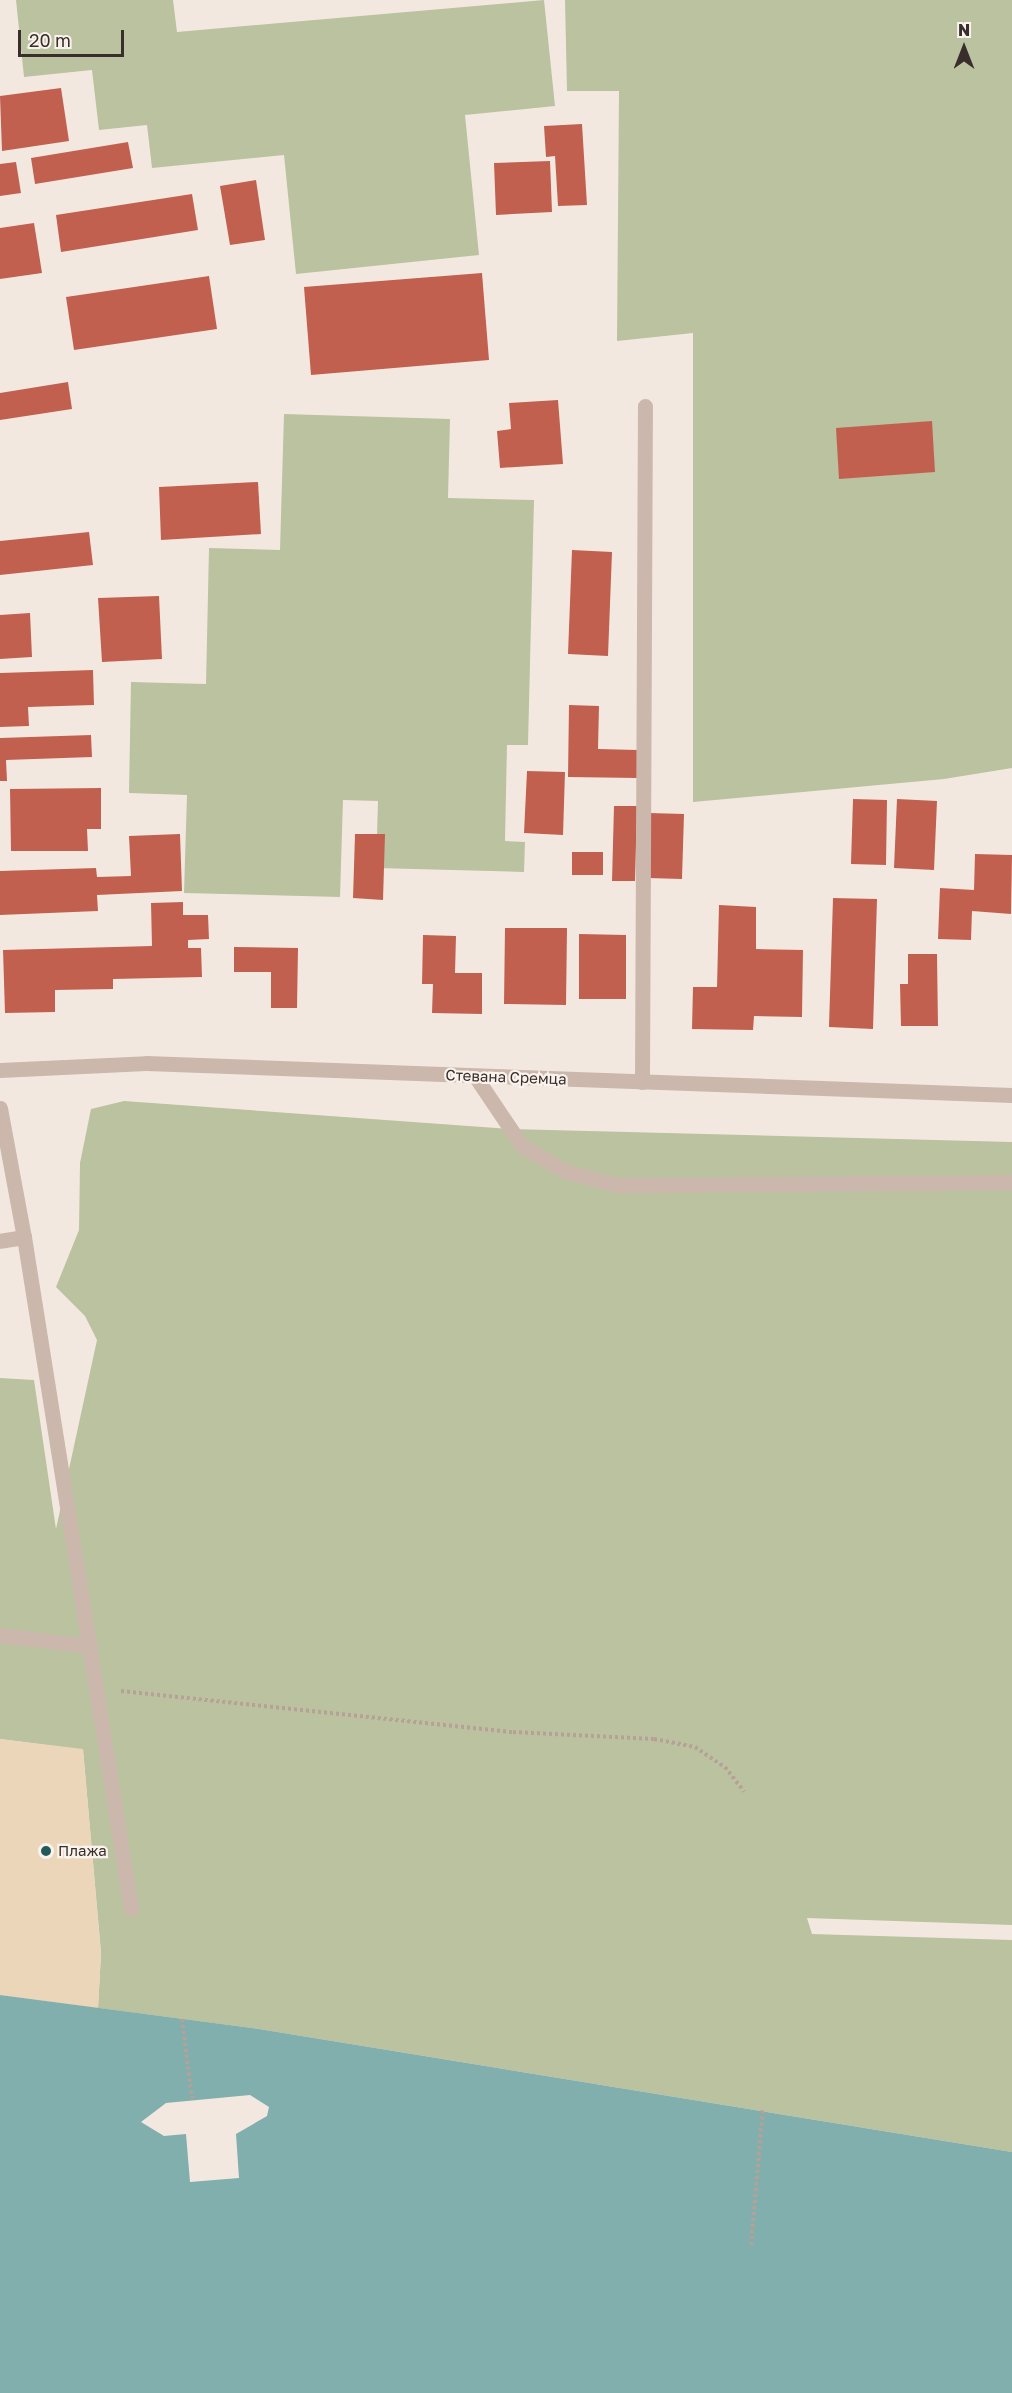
<!DOCTYPE html>
<html>
<head>
<meta charset="utf-8">
<style>
  body { margin:0 }
  #map { position:relative; width:1012px; height:2393px; overflow:hidden; background:#f3e8e0; font-family:"Golos Text",sans-serif }
  div>[style] { position:absolute }
  .green>* { inset:0; background:#bac2a0 }
  .sand>* { inset:0; background:#ecd6b9 }
  .water>* { inset:0; background:#80afad }
  .pier>* { inset:0; background:#f3e8e0 }
  .building>* { inset:0; background:#c2604f }
  .path>* { height:4px; margin-top:-2px; transform-origin:0; background:repeating-linear-gradient(90deg,#b7a196 0 3px,transparent 0 6px) }
  .service>* { height:15px; margin:-7.5px; padding:0 7.5px; transform-origin:7.5px; border-radius:7.5px; background:#cbb7ac }
  .minor>* { height:15px; margin:-7.5px; padding:0 7.5px; transform-origin:7.5px; border-radius:7.5px; background:#cbb7ac }
  .dots>* { width:16px; height:16px; translate:-50% -50%; box-sizing:border-box; border:3px solid #faf3ed; border-radius:50% }
  span { translate:-50% -50%; white-space:nowrap; text-align:center; line-height:1.15; -webkit-text-stroke:4.5px #faf3ed; paint-order:stroke }
  .street-label { font-size:15px; color:#392e2b }
  .poi-label { font-size:15px; color:#392e2b }
  .left { translate:0 -50%; text-align:left }
  .north { position:absolute; left:934px; top:18px; width:60px; height:60px; -webkit-text-stroke:4px #faf3ed; paint-order:stroke; rotate:0deg; font-size:16px; font-weight:700; line-height:24px; text-align:center; color:#392e2b }
  .north::after { content:''; display:block; margin:auto; width:21px; height:27px; background:#392e2b; clip-path:polygon(50% 0,100% 100%,50% 72%,0 100%) }
  .scale { position:absolute; left:18px; top:30px; width:106px; height:27px; box-sizing:border-box; border:3px solid #392e2b; border-top:0; padding-left:8px; font-size:18px; line-height:21px; white-space:nowrap; color:#392e2b; -webkit-text-stroke:4px #faf3ed; paint-order:stroke }
</style>
</head>
<body>
<div id="map">
  <div class="green">
    <div style="clip-path:polygon(16px 0,173px 0,177px 32px,544px 0,555px 106px,465px 115px,479px 255px,296px 274px,284px 155px,152px 168px,147px 125px,99px 130px,92px 70px,24px 77px)"></div>
    <div style="clip-path:polygon(565px 0,1012px 0,1012px 768px,944px 779px,693px 802px,693px 333px,617px 341px,619px 91px,567px 91px)"></div>
    <div style="clip-path:polygon(284px 414px,450px 419px,448px 498px,534px 500px,528px 745px,507px 745px,505px 841px,525px 842px,524px 872px,376px 868px,378px 801px,343px 800px,340px 897px,184px 893px,187px 795px,129px 793px,131px 682px,206px 684px,209px 548px,280px 550px)"></div>
    <div style="clip-path:polygon(124px 1101px,510px 1129px,1012px 1142px,1012px 1925px,807px 1918px,812px 1934px,1012px 1940px,1012px 2152px,259px 2029px,98px 2008px,101px 1953px,83px 1750px,0 1739px,0 1378px,34px 1380px,56px 1529px,97px 1340px,85px 1316px,56px 1287px,79px 1230px,80px 1163px,91px 1109px)"></div>
  </div>
  <div class="sand">
    <div style="clip-path:polygon(0 1739px,83px 1749px,101px 1953px,98px 2008px,0 1995px)"></div>
  </div>
  <div class="water">
    <div style="clip-path:polygon(0 1995px,259px 2029px,1012px 2152px,1012px 2393px,0 2393px)"></div>
  </div>
  <div class="pier">
    <div style="clip-path:polygon(250px 2095px,269px 2107px,267px 2116px,236px 2134px,239px 2178px,190px 2182px,186px 2134px,164px 2136px,141px 2122px,166px 2103px)"></div>
  </div>
  <div class="building">
    <div style="clip-path:polygon(61px 88px,69px 141px,2px 151px,0 96px)"></div>
    <div style="clip-path:polygon(582px 124px,587px 205px,558px 206px,555px 156px,546px 157px,544px 126px)"></div>
    <div style="clip-path:polygon(128px 142px,133px 168px,35px 184px,31px 158px)"></div>
    <div style="clip-path:polygon(550px 161px,552px 212px,496px 215px,494px 163px)"></div>
    <div style="clip-path:polygon(16px 162px,21px 193px,0 196px,0 164px)"></div>
    <div style="clip-path:polygon(256px 180px,265px 240px,230px 245px,220px 186px)"></div>
    <div style="clip-path:polygon(192px 194px,198px 230px,61px 252px,56px 215px)"></div>
    <div style="clip-path:polygon(34px 223px,42px 273px,0 279px,0 228px)"></div>
    <div style="clip-path:polygon(482px 273px,489px 360px,311px 375px,304px 287px)"></div>
    <div style="clip-path:polygon(209px 276px,217px 329px,74px 350px,66px 297px)"></div>
    <div style="clip-path:polygon(68px 382px,72px 409px,0 420px,0 393px)"></div>
    <div style="clip-path:polygon(558px 400px,563px 464px,500px 468px,497px 431px,511px 429px,509px 403px)"></div>
    <div style="clip-path:polygon(932px 421px,935px 472px,839px 479px,836px 428px)"></div>
    <div style="clip-path:polygon(258px 482px,261px 534px,161px 540px,159px 487px)"></div>
    <div style="clip-path:polygon(89px 532px,93px 565px,0 575px,0 541px)"></div>
    <div style="clip-path:polygon(572px 550px,612px 552px,608px 656px,568px 654px)"></div>
    <div style="clip-path:polygon(159px 596px,162px 659px,102px 662px,98px 598px)"></div>
    <div style="clip-path:polygon(30px 613px,32px 657px,0 659px,0 615px)"></div>
    <div style="clip-path:polygon(93px 670px,94px 705px,28px 707px,29px 726px,0 727px,0 673px)"></div>
    <div style="clip-path:polygon(569px 705px,599px 706px,598px 749px,637px 750px,637px 778px,568px 777px)"></div>
    <div style="clip-path:polygon(91px 735px,92px 757px,6px 760px,7px 781px,0 781px,0 738px)"></div>
    <div style="clip-path:polygon(527px 771px,565px 772px,563px 835px,524px 833px)"></div>
    <div style="clip-path:polygon(101px 788px,101px 829px,87px 829px,88px 851px,11px 851px,10px 789px)"></div>
    <div style="clip-path:polygon(853px 799px,887px 800px,886px 865px,851px 864px)"></div>
    <div style="clip-path:polygon(897px 799px,937px 801px,934px 870px,894px 868px)"></div>
    <div style="clip-path:polygon(614px 806px,637px 806px,635px 881px,612px 881px)"></div>
    <div style="clip-path:polygon(649px 813px,684px 814px,682px 879px,648px 878px)"></div>
    <div style="clip-path:polygon(180px 834px,182px 891px,97px 895px,98px 911px,0 915px,0 871px,96px 868px,97px 877px,131px 876px,129px 836px)"></div>
    <div style="clip-path:polygon(355px 834px,385px 834px,383px 900px,353px 898px)"></div>
    <div style="clip-path:polygon(572px 852px,603px 852px,603px 875px,572px 875px)"></div>
    <div style="clip-path:polygon(975px 854px,1012px 855px,1011px 914px,972px 911px,971px 940px,938px 939px,940px 888px,974px 890px)"></div>
    <div style="clip-path:polygon(833px 898px,877px 899px,873px 1029px,829px 1027px)"></div>
    <div style="clip-path:polygon(183px 902px,183px 915px,208px 915px,209px 939px,188px 940px,188px 948px,201px 948px,202px 977px,113px 979px,113px 989px,55px 990px,55px 1012px,5px 1013px,3px 950px,152px 946px,151px 903px)"></div>
    <div style="clip-path:polygon(719px 905px,756px 907px,756px 949px,803px 950px,802px 1017px,754px 1016px,753px 1030px,692px 1029px,693px 987px,717px 987px)"></div>
    <div style="clip-path:polygon(505px 928px,567px 928px,566px 1005px,504px 1004px)"></div>
    <div style="clip-path:polygon(579px 934px,626px 935px,626px 999px,579px 999px)"></div>
    <div style="clip-path:polygon(423px 935px,456px 936px,455px 973px,482px 973px,482px 1014px,432px 1013px,433px 984px,422px 984px)"></div>
    <div style="clip-path:polygon(234px 947px,298px 948px,297px 1008px,271px 1008px,271px 972px,234px 972px)"></div>
    <div style="clip-path:polygon(908px 954px,937px 954px,938px 1026px,901px 1026px,900px 984px,908px 984px)"></div>
  </div>
  <div class="path">
    <div style="left:121px;top:1691px;width:394px;rotate:6deg"></div>
    <div style="left:513px;top:1732px;width:141px;rotate:2.8deg"></div>
    <div style="left:654px;top:1739px;width:42px;rotate:11deg"></div>
    <div style="left:695px;top:1747px;width:36px;rotate:34deg"></div>
    <div style="left:725px;top:1767px;width:31px;rotate:52deg"></div>
    <div style="left:182px;top:2019px;width:80px;rotate:82.8deg"></div>
    <div style="left:751px;top:2245px;width:137px;rotate:-85deg"></div>
  </div>
  <div class="service">
    <div style="left:475px;top:1076px;width:84px;rotate:56.1deg"></div>
    <div style="left:522px;top:1146px;width:50px;rotate:30.2deg"></div>
    <div style="left:565px;top:1171px;width:53px;rotate:15.4deg"></div>
    <div style="left:616px;top:1185px;width:396px;rotate:-0.4deg"></div>
    <div style="left:642px;top:1082px;width:676px;rotate:-89.75deg"></div>
  </div>
  <div class="minor">
    <div style="left:0;top:1070px;width:146px;rotate:-2.7deg"></div>
    <div style="left:146px;top:1063px;width:867px;rotate:2.12deg"></div>
    <div style="left:0;top:1108px;width:131px;rotate:79.5deg"></div>
    <div style="left:24px;top:1237px;width:24px;rotate:171deg"></div>
    <div style="left:24px;top:1237px;width:680px;rotate:80.95deg"></div>
    <div style="left:0;top:1635px;width:91px;rotate:7deg"></div>
  </div>
  <div class="dots">
    <div style="left:46px;top:1851px;background:#215a58"></div>
  </div>
  <div class="street-label">
    <span style="left:506px;top:1077px;rotate:2deg">Стевана Сремца</span>
  </div>
  <div class="poi-label">
    <span class="left" style="left:58px;top:1851px">Плажа</span>
  </div>
  <div class="north">N</div>
  <div class="scale">20 m</div>
</div>
</body>
</html>
